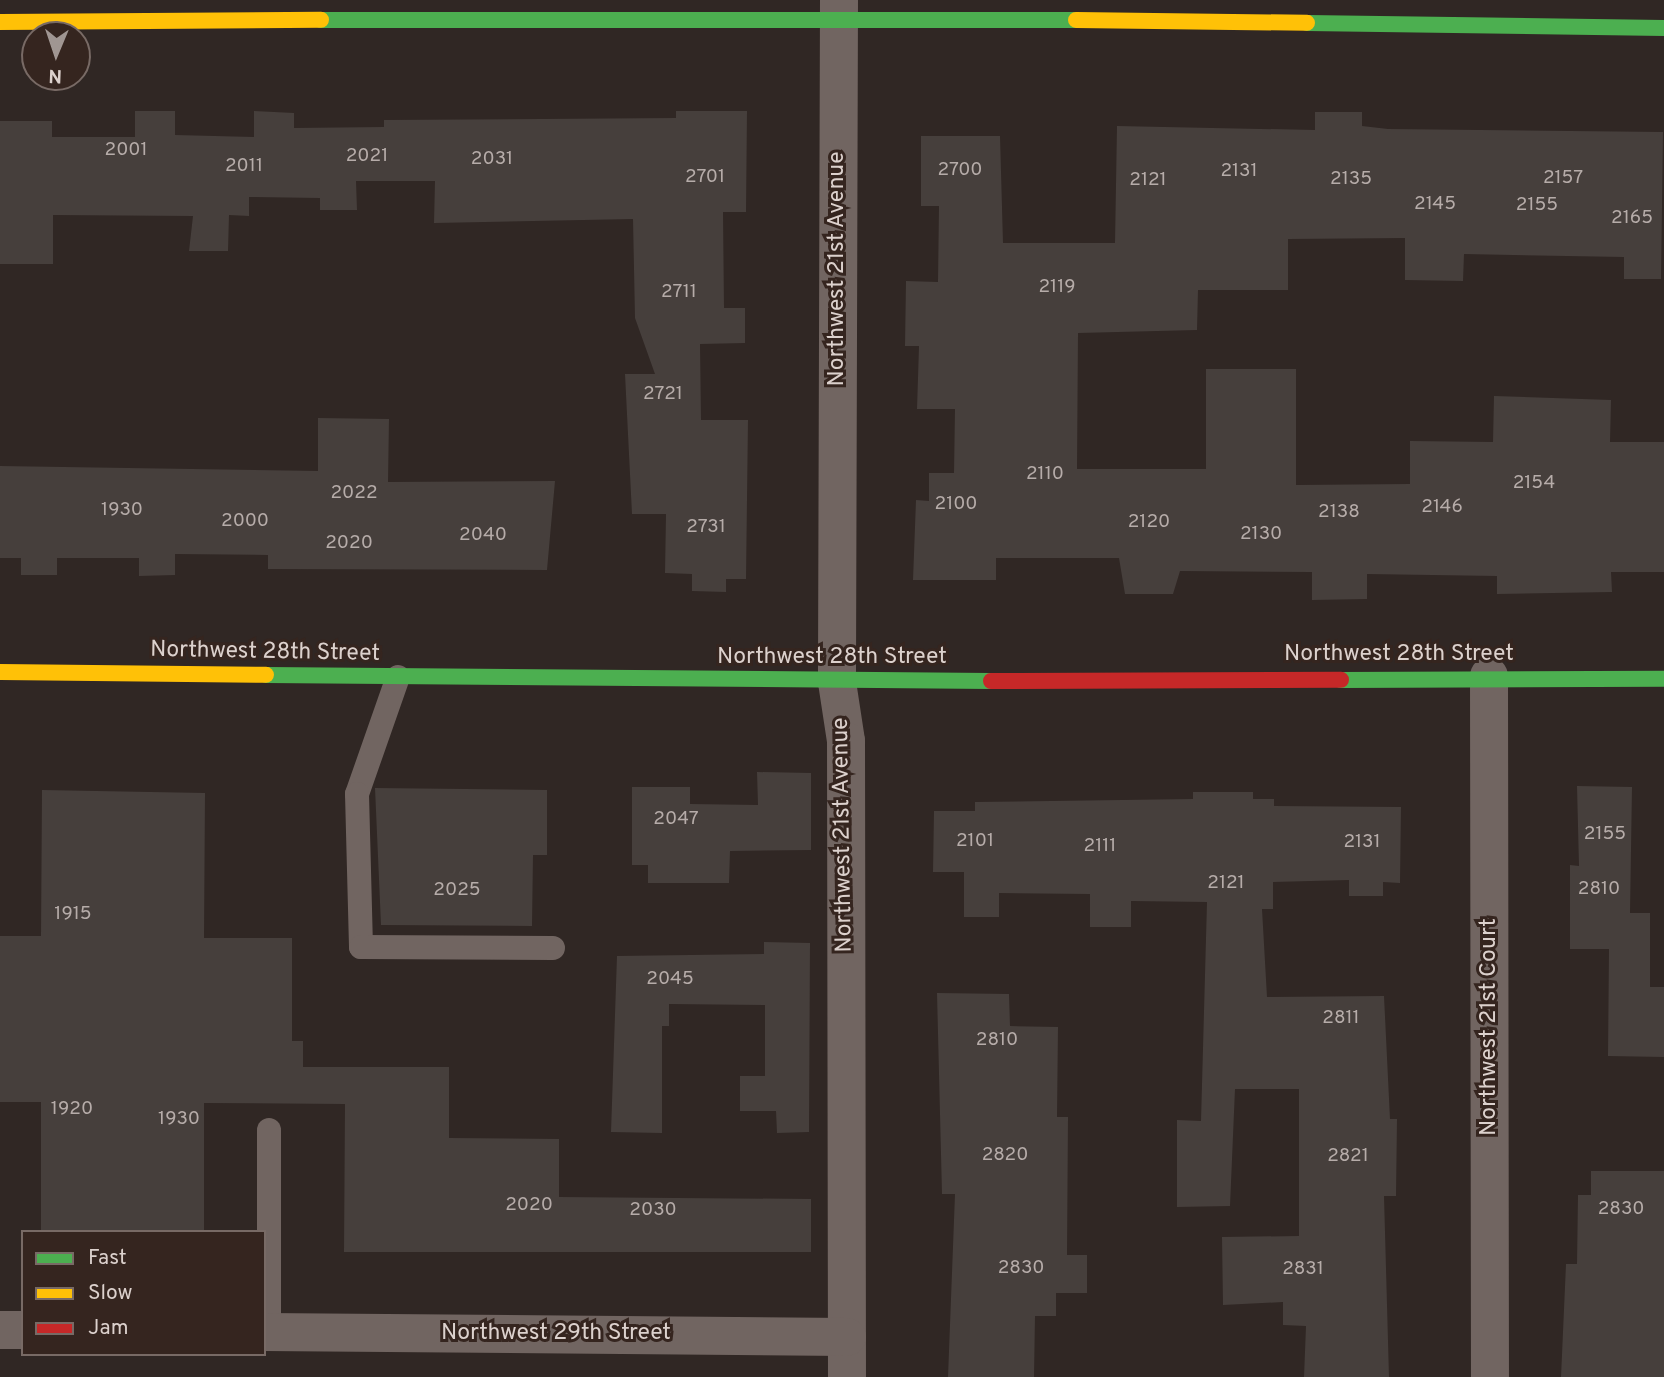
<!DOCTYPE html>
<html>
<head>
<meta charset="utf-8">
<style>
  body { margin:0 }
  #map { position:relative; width:1664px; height:1377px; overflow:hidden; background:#302724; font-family:Overpass,sans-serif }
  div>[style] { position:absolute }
  .building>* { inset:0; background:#463f3c }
  .lane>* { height:24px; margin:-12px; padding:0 12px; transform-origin:12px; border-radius:12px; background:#716561 }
  .street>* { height:38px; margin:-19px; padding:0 19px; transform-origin:19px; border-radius:19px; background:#716561 }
  .fast>* { height:16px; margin:-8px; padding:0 8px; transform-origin:8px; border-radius:8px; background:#4caf50 }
  .slow>* { height:16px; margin:-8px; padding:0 8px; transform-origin:8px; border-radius:8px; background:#ffc107 }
  .jam>* { height:16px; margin:-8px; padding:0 8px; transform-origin:8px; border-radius:8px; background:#c62828 }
  span { translate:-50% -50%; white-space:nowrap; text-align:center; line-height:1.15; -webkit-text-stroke:6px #35251f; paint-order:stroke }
  .number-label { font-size:19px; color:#b6aca9 }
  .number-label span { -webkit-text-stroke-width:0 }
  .street-label { font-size:23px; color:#dcd1cd }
  .legend { position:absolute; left:21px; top:1230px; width:245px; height:126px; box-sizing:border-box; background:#35251f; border:2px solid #786a65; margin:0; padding:9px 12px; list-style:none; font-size:21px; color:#dcd1cd }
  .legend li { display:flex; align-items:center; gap:14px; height:35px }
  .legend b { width:35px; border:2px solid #786a65 }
  .north { position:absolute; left:21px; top:21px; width:70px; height:70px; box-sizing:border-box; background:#35251f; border:2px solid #786a65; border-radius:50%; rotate:182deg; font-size:19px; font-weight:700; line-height:28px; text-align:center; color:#dcd1cd }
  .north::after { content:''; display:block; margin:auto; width:24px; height:32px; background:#a09692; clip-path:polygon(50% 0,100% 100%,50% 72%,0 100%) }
</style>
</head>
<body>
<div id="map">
  <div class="building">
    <div style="clip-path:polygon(135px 111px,175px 111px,175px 135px,254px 137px,254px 111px,294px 113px,294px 128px,384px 127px,384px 120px,676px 118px,676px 111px,747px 111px,746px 212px,723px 212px,724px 308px,745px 308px,745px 343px,700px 344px,701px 420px,748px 420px,746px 579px,726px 579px,726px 592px,692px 591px,692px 574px,665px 573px,666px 514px,632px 514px,625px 374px,655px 374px,635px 318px,633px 219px,434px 223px,435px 181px,356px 181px,357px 210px,320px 210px,320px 198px,249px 197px,249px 216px,229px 215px,228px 251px,189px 251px,193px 216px,53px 215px,53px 264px,0 264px,0 121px,52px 121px,52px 137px,135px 137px)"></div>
    <div style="clip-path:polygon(1315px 112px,1362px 112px,1362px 126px,1388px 129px,1663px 132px,1661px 279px,1624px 279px,1624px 257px,1464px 254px,1463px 281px,1405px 280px,1405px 238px,1288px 239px,1288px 290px,1198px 290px,1197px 330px,1078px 333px,1077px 469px,1206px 469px,1206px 369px,1296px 369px,1296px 485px,1410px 484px,1410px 441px,1493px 442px,1494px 396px,1611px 400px,1610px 442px,1664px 442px,1664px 572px,1611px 572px,1612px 592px,1497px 594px,1497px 576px,1367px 574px,1367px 599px,1312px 600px,1312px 572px,1180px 571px,1173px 594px,1125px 594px,1119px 558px,996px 558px,996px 580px,913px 580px,916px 500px,929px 501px,929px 473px,954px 473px,955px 409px,917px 409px,919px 346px,905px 346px,906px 281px,938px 282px,939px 206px,921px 206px,921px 136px,1000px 136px,1003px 243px,1115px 243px,1117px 126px,1315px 130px)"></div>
    <div style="clip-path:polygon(318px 418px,389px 419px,388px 482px,555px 481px,547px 570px,268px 569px,268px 555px,175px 554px,175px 575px,139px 576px,139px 558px,57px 558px,57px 575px,21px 575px,21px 558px,0 558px,0 466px,318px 471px)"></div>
    <div style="clip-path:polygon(757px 772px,811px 773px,811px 850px,730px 851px,729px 883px,648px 883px,648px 865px,632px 865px,632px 787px,690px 787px,690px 804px,758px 805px)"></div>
    <div style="clip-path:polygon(1577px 786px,1632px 787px,1630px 913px,1650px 913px,1650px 987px,1664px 987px,1664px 1057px,1608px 1056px,1609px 949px,1570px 949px,1570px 865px,1579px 866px)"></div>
    <div style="clip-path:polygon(375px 788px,547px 790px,547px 855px,533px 855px,532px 926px,381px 925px)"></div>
    <div style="clip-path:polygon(42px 790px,205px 793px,204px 938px,292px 938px,292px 1041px,303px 1041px,303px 1067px,449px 1067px,449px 1138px,559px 1139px,559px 1197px,811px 1199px,811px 1252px,344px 1252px,345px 1104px,204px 1103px,204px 1232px,41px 1232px,41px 1102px,0 1102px,0 936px,41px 936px)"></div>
    <div style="clip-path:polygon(1193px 792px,1253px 792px,1253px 799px,1274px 799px,1274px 806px,1401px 807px,1400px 883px,1383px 882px,1383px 896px,1349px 896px,1349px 880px,1273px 882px,1273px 909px,1262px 909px,1267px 997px,1384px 996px,1390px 1119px,1397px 1119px,1396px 1196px,1384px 1196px,1389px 1377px,1304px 1377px,1306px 1326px,1283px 1325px,1283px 1302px,1223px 1305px,1222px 1237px,1299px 1236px,1299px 1089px,1235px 1089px,1230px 1206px,1177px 1207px,1177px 1120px,1201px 1121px,1207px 902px,1131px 901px,1131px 927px,1090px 927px,1090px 894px,999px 893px,999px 917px,964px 917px,964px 872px,933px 872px,934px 811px,975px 811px,975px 802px,1193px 799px)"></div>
    <div style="clip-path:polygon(764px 942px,810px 943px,809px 1132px,777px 1133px,776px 1111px,740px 1111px,740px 1076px,765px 1076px,765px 1005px,669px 1004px,669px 1026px,662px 1026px,662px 1133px,611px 1132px,617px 956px,764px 954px)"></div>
    <div style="clip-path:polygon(937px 993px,1009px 994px,1010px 1026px,1058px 1027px,1057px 1117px,1068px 1117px,1067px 1255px,1087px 1255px,1087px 1293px,1056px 1293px,1056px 1316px,1035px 1316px,1034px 1377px,948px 1377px,955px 1194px,942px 1194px)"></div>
    <div style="clip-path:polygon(1591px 1171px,1664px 1171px,1664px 1377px,1561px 1377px,1566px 1264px,1577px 1264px,1578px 1195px,1591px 1195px)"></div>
  </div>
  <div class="lane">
    <div style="left:398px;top:677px;width:124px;rotate:109.3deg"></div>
    <div style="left:357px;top:794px;width:153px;rotate:88.5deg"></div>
    <div style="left:361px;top:947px;width:192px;rotate:0.3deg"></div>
    <div style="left:269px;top:1332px;width:202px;rotate:-90deg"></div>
  </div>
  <div class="street">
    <div style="left:839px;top:0;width:682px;rotate:90.17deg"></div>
    <div style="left:837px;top:682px;width:60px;rotate:81.3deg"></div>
    <div style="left:846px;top:741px;width:636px;rotate:89.91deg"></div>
    <div style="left:1489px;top:676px;width:701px;rotate:89.92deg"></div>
    <div style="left:0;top:1330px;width:23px"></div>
    <div style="left:264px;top:1332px;width:583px;rotate:0.49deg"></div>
  </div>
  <div class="fast">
    <div style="left:321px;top:20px;width:755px"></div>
    <div style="left:1307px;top:23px;width:357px;rotate:0.8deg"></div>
    <div style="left:266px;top:675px;width:725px;rotate:0.47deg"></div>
    <div style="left:1341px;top:680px;width:323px;rotate:-0.2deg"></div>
  </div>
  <div class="slow">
    <div style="left:1076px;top:20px;width:231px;rotate:0.7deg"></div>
    <div style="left:0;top:22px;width:321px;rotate:-0.4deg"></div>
    <div style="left:0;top:672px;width:266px;rotate:0.6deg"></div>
  </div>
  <div class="jam">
    <div style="left:991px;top:681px;width:350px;rotate:-0.2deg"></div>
  </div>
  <div class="number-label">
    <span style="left:126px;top:151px">2001</span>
    <span style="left:367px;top:157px">2021</span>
    <span style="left:492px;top:160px">2031</span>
    <span style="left:244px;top:167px">2011</span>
    <span style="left:960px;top:171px">2700</span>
    <span style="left:1239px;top:172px">2131</span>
    <span style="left:705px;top:178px">2701</span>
    <span style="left:1563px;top:179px">2157</span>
    <span style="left:1351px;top:180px">2135</span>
    <span style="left:1148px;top:181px">2121</span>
    <span style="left:1435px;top:205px">2145</span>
    <span style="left:1537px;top:206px">2155</span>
    <span style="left:1632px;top:219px">2165</span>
    <span style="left:1057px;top:288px">2119</span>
    <span style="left:679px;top:293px">2711</span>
    <span style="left:663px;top:395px">2721</span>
    <span style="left:1045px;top:475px">2110</span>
    <span style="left:1534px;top:484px">2154</span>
    <span style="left:354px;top:494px">2022</span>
    <span style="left:956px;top:505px">2100</span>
    <span style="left:1442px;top:508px">2146</span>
    <span style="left:122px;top:511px">1930</span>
    <span style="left:1339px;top:513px">2138</span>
    <span style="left:245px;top:522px">2000</span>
    <span style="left:1149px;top:523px">2120</span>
    <span style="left:706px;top:528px">2731</span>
    <span style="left:1261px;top:535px">2130</span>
    <span style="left:483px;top:536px">2040</span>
    <span style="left:349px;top:544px">2020</span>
    <span style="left:676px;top:820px">2047</span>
    <span style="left:1605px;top:835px">2155</span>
    <span style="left:975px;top:842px">2101</span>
    <span style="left:1362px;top:843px">2131</span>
    <span style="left:1100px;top:847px">2111</span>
    <span style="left:1226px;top:884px">2121</span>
    <span style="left:1599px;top:890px">2810</span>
    <span style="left:457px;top:891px">2025</span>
    <span style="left:73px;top:915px">1915</span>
    <span style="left:670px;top:980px">2045</span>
    <span style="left:1341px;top:1019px">2811</span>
    <span style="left:997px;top:1041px">2810</span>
    <span style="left:72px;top:1110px">1920</span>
    <span style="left:179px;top:1120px">1930</span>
    <span style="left:1005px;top:1156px">2820</span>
    <span style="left:1348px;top:1157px">2821</span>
    <span style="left:529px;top:1206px">2020</span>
    <span style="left:1621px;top:1210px">2830</span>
    <span style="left:653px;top:1211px">2030</span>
    <span style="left:1021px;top:1269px">2830</span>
    <span style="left:1303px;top:1270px">2831</span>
  </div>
  <div class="street-label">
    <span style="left:838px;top:269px;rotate:-90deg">Northwest 21st Avenue</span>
    <span style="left:265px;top:653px;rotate:1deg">Northwest 28th Street</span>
    <span style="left:1399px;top:655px">Northwest 28th Street</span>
    <span style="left:832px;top:658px">Northwest 28th Street</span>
    <span style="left:844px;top:835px;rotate:-91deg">Northwest 21st Avenue</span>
    <span style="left:1490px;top:1027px;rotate:-90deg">Northwest 21st Court</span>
    <span style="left:556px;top:1334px">Northwest 29th Street</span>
  </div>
  <ul class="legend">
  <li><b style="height:9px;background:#4caf50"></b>Fast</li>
  <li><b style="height:9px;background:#ffc107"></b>Slow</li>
  <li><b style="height:9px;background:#c62828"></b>Jam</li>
  </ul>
  <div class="north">N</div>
</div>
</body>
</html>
